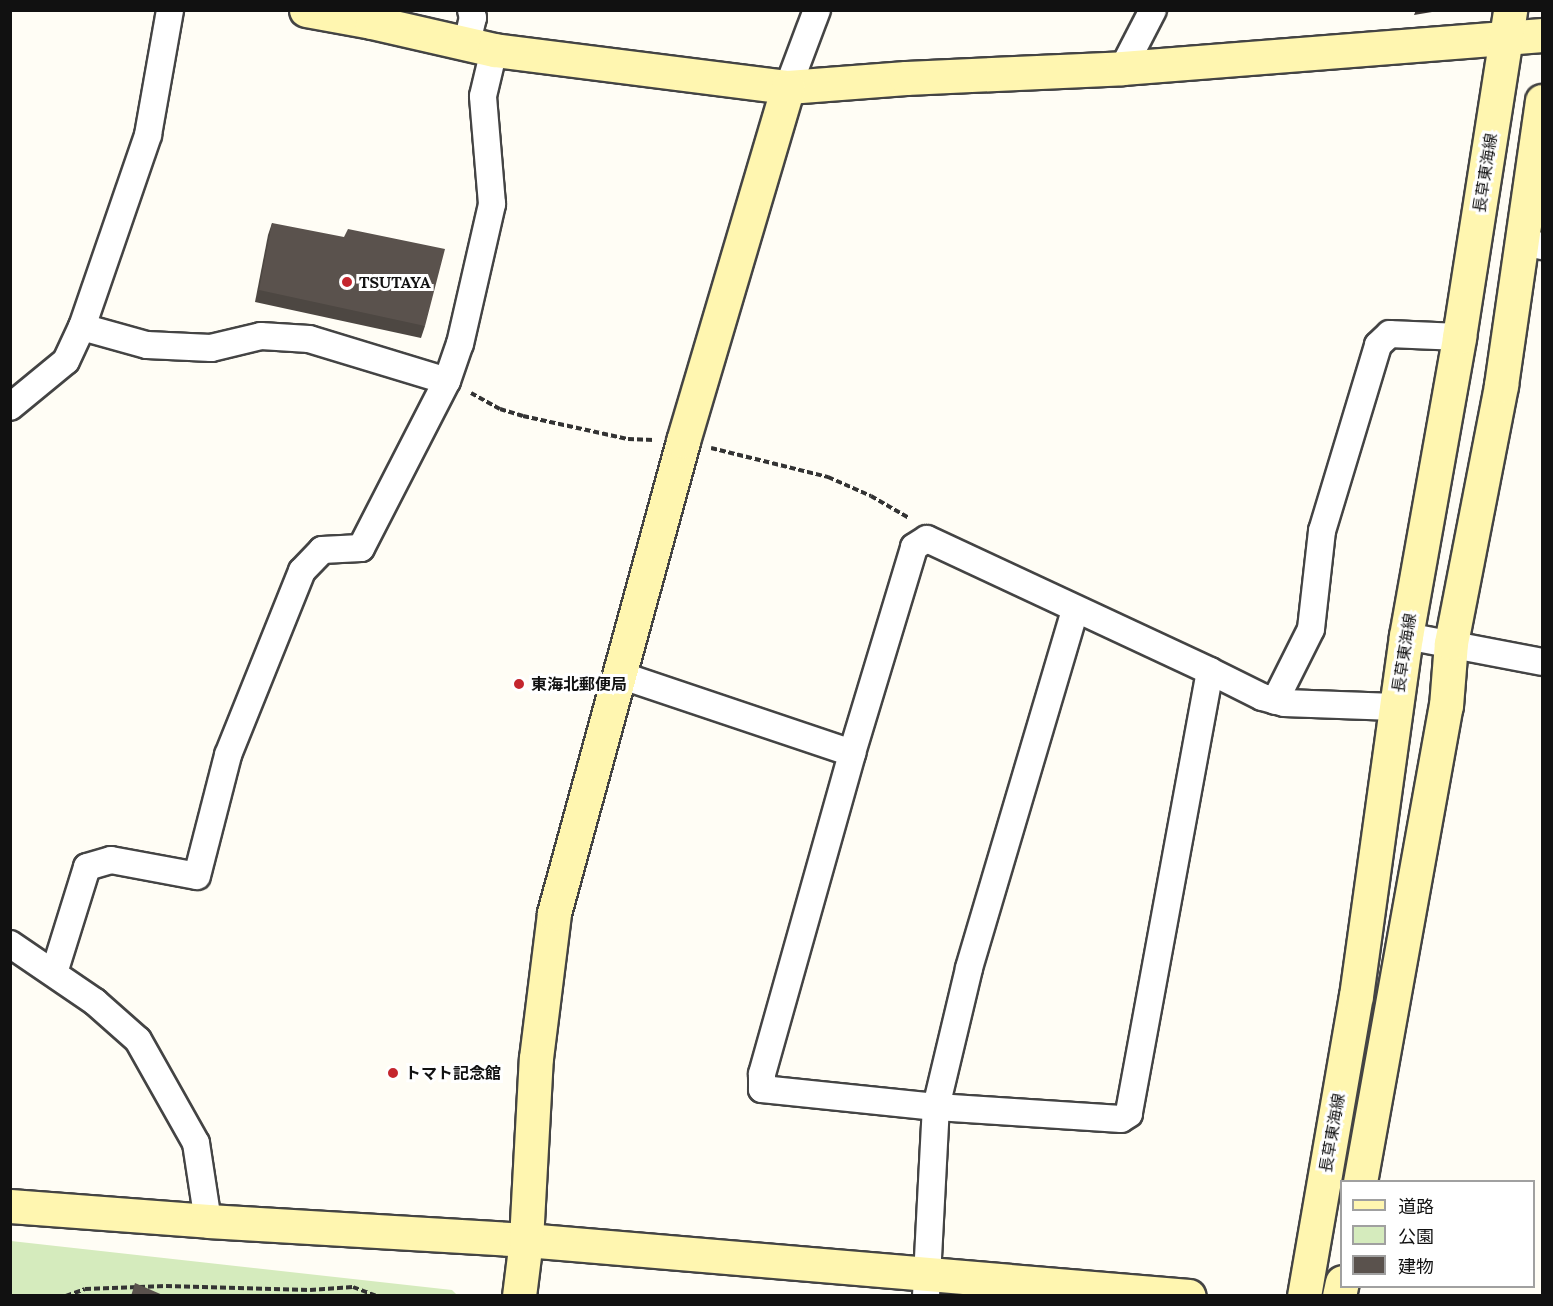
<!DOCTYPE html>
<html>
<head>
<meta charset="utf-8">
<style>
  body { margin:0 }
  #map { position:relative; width:1553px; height:1306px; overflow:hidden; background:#fffdf5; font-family:Lora,"Noto Sans JP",serif }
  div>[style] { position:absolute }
  .green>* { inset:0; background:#d5ebbd }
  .path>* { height:4px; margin-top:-2px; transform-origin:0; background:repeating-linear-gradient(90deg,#333 0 6px,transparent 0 9px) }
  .roads { filter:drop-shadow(2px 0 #444) drop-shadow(-2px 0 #444) drop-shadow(0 2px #444) drop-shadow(0 -2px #444) }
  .street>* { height:26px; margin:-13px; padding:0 13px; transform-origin:13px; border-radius:13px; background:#fff }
  .secondary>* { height:33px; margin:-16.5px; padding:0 16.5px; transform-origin:16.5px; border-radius:16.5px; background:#fff6b0 }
  .wall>* { inset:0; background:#4d4742 }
  .shaded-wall>* { inset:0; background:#3f3936 }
  .building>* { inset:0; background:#5a524d }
  .dots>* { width:16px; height:16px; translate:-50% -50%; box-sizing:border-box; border:3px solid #fff; border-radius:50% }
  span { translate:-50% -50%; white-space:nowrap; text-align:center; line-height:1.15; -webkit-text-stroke:6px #fff; paint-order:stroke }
  .street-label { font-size:16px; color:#111 }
  .poi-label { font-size:16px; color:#111; font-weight:700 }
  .left { translate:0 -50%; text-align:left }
  .frame { position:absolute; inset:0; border:12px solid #111; pointer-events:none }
  .legend { position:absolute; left:1340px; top:1180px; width:195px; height:108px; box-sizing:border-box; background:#fff; border:2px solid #a0a0a0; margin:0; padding:8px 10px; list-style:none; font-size:18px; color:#111 }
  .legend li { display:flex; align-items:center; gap:12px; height:30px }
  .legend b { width:30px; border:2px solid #a0a0a0 }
</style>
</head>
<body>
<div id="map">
  <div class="green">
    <div style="clip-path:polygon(11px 1241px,452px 1290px,457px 1295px,11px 1296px)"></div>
  </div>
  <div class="path">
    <div style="left:471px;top:393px;width:33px;rotate:29deg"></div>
    <div style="left:500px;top:409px;width:24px;rotate:17deg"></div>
    <div style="left:523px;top:416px;width:107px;rotate:12.4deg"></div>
    <div style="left:628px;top:439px;width:26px;rotate:2deg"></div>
    <div style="left:711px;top:448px;width:121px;rotate:13.9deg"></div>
    <div style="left:828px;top:477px;width:47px;rotate:23.8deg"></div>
    <div style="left:871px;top:496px;width:44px;rotate:30.1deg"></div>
    <div style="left:66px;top:1296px;width:20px;rotate:-20deg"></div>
    <div style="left:85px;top:1289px;width:81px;rotate:-2.1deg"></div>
    <div style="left:166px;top:1286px;width:144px;rotate:1.6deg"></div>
    <div style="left:310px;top:1290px;width:43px;rotate:-4deg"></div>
    <div style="left:353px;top:1287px;width:25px;rotate:21deg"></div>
  </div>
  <div class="roads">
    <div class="street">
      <div style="left:467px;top:43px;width:26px;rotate:-77deg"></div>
      <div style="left:473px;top:18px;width:8px;rotate:-104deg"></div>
      <div style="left:1123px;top:68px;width:65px;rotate:-62.7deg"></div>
      <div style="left:788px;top:87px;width:82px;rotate:-69.4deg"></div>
      <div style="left:1520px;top:241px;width:23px;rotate:13deg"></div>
      <div style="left:82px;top:327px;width:67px;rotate:15.5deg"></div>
      <div style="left:147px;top:345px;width:64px;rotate:2.7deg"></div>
      <div style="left:211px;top:348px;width:51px;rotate:-13.5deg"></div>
      <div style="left:261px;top:336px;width:48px;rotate:3.6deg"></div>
      <div style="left:309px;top:339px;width:144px;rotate:16.9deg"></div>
      <div style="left:10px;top:407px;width:72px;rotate:-39.4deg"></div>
      <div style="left:66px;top:361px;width:38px;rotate:-65deg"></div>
      <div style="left:82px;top:327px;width:203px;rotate:-71deg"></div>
      <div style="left:148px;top:135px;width:127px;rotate:-80deg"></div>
      <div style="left:1406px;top:636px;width:138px;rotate:10.8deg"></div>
      <div style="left:1210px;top:671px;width:450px;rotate:100.4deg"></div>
      <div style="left:1129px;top:1114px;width:9px;rotate:148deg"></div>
      <div style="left:1121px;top:1119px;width:185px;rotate:-176.3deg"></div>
      <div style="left:936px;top:1107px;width:175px;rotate:-174.1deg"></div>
      <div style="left:762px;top:1089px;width:15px;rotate:-90deg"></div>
      <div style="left:762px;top:1074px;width:333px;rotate:-74.3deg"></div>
      <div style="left:852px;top:753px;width:215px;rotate:-73.2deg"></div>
      <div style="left:914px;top:547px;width:15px;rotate:-32deg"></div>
      <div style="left:927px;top:539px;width:312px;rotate:25deg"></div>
      <div style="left:1210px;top:671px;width:58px;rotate:26.6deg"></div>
      <div style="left:1262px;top:697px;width:23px;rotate:15deg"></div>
      <div style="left:1284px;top:703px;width:111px;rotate:2.1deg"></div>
      <div style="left:620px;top:675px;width:245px;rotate:18.6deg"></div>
      <div style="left:1275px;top:701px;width:80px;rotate:-63.4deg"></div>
      <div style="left:1311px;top:629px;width:99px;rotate:-83.6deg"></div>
      <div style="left:1322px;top:531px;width:194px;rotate:-73.2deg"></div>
      <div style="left:1378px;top:345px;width:16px;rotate:-43deg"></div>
      <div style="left:1390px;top:334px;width:69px;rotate:2.5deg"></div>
      <div style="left:10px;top:944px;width:103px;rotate:34.3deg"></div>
      <div style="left:95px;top:1002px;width:57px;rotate:41.5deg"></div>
      <div style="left:138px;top:1040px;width:118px;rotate:60.6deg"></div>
      <div style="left:196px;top:1143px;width:79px;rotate:81.3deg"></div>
      <div style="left:54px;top:973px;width:111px;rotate:-72.7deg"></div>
      <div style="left:87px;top:867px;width:25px;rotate:-16deg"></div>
      <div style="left:111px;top:860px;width:87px;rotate:10.5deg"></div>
      <div style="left:197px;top:876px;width:125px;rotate:-75.6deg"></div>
      <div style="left:228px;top:755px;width:198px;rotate:-68.1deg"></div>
      <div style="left:302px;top:571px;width:29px;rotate:-46deg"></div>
      <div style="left:322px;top:550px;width:39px;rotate:-3deg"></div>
      <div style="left:361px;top:548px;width:188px;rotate:-62.8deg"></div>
      <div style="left:447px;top:381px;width:39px;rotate:-71deg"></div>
      <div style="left:460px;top:344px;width:144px;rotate:-77.1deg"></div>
      <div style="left:492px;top:204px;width:108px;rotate:-94.8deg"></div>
      <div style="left:483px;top:96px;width:47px;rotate:-76.6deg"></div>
      <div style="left:926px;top:1296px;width:189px;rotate:-87deg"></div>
      <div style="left:936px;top:1107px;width:143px;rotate:-76.6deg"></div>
      <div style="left:969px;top:968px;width:373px;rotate:-73.5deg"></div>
    </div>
    <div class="secondary">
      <div style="left:306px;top:10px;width:67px;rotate:10.3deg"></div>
      <div style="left:372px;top:22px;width:125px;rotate:12.9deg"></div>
      <div style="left:494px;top:50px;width:296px;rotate:7.2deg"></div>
      <div style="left:788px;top:87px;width:118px;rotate:-4.4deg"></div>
      <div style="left:906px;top:78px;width:217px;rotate:-2.6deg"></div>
      <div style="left:1123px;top:68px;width:420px;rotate:-4.5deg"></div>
      <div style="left:1360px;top:1182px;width:484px;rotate:-79.8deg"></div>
      <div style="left:1446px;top:706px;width:63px;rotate:-85.5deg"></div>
      <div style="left:1451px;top:643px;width:263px;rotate:-79deg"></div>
      <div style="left:1501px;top:385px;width:287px;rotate:-81.8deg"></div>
      <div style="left:10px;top:1206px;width:199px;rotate:4.3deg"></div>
      <div style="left:208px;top:1221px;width:319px;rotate:3.4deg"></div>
      <div style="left:526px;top:1240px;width:665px;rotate:4.83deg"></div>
      <div style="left:519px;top:1296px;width:56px;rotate:-82.9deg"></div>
      <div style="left:526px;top:1240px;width:182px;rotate:-86.9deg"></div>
      <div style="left:536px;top:1058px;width:146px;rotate:-82.9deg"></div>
      <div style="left:554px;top:913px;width:489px;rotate:-74.7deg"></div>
      <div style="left:683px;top:441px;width:369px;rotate:-73.5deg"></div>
      <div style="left:1304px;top:1296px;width:304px;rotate:-80.2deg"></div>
      <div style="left:1356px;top:996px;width:363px;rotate:-82.1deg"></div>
      <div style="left:1406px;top:636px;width:304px;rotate:-79.9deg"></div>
      <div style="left:1459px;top:337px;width:331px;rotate:-81.1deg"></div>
      <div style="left:1339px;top:1296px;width:14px;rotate:-78deg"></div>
    </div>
  </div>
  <div class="wall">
    <div style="clip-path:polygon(272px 223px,425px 326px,421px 338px,255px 302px,268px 235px)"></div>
  </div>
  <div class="shaded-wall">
    <div style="clip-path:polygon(1416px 10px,1444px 10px,1414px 15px)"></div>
  </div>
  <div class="building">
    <div style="clip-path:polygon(272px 223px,344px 237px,348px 229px,445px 249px,425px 326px,259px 290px)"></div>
    <div style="clip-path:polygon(135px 1283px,165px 1296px,131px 1296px)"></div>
  </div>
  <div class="dots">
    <div style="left:347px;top:282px;background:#c4262e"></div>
    <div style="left:519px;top:684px;background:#c4262e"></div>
    <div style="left:393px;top:1073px;background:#c4262e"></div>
  </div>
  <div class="street-label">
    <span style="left:1485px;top:173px;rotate:-81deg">長草東海線</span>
    <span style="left:1404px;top:653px;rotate:-81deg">長草東海線</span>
    <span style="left:1332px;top:1133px;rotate:-80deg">長草東海線</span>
  </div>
  <div class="poi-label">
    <span class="left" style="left:359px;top:282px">TSUTAYA</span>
    <span class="left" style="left:531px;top:684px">東海北郵便局</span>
    <span class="left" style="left:405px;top:1073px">トマト記念館</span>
  </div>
  <div class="frame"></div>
  <ul class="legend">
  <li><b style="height:8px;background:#fff6b0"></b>道路</li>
  <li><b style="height:16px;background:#d5ebbd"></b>公園</li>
  <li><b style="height:16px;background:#5a524d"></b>建物</li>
  </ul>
</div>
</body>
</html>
